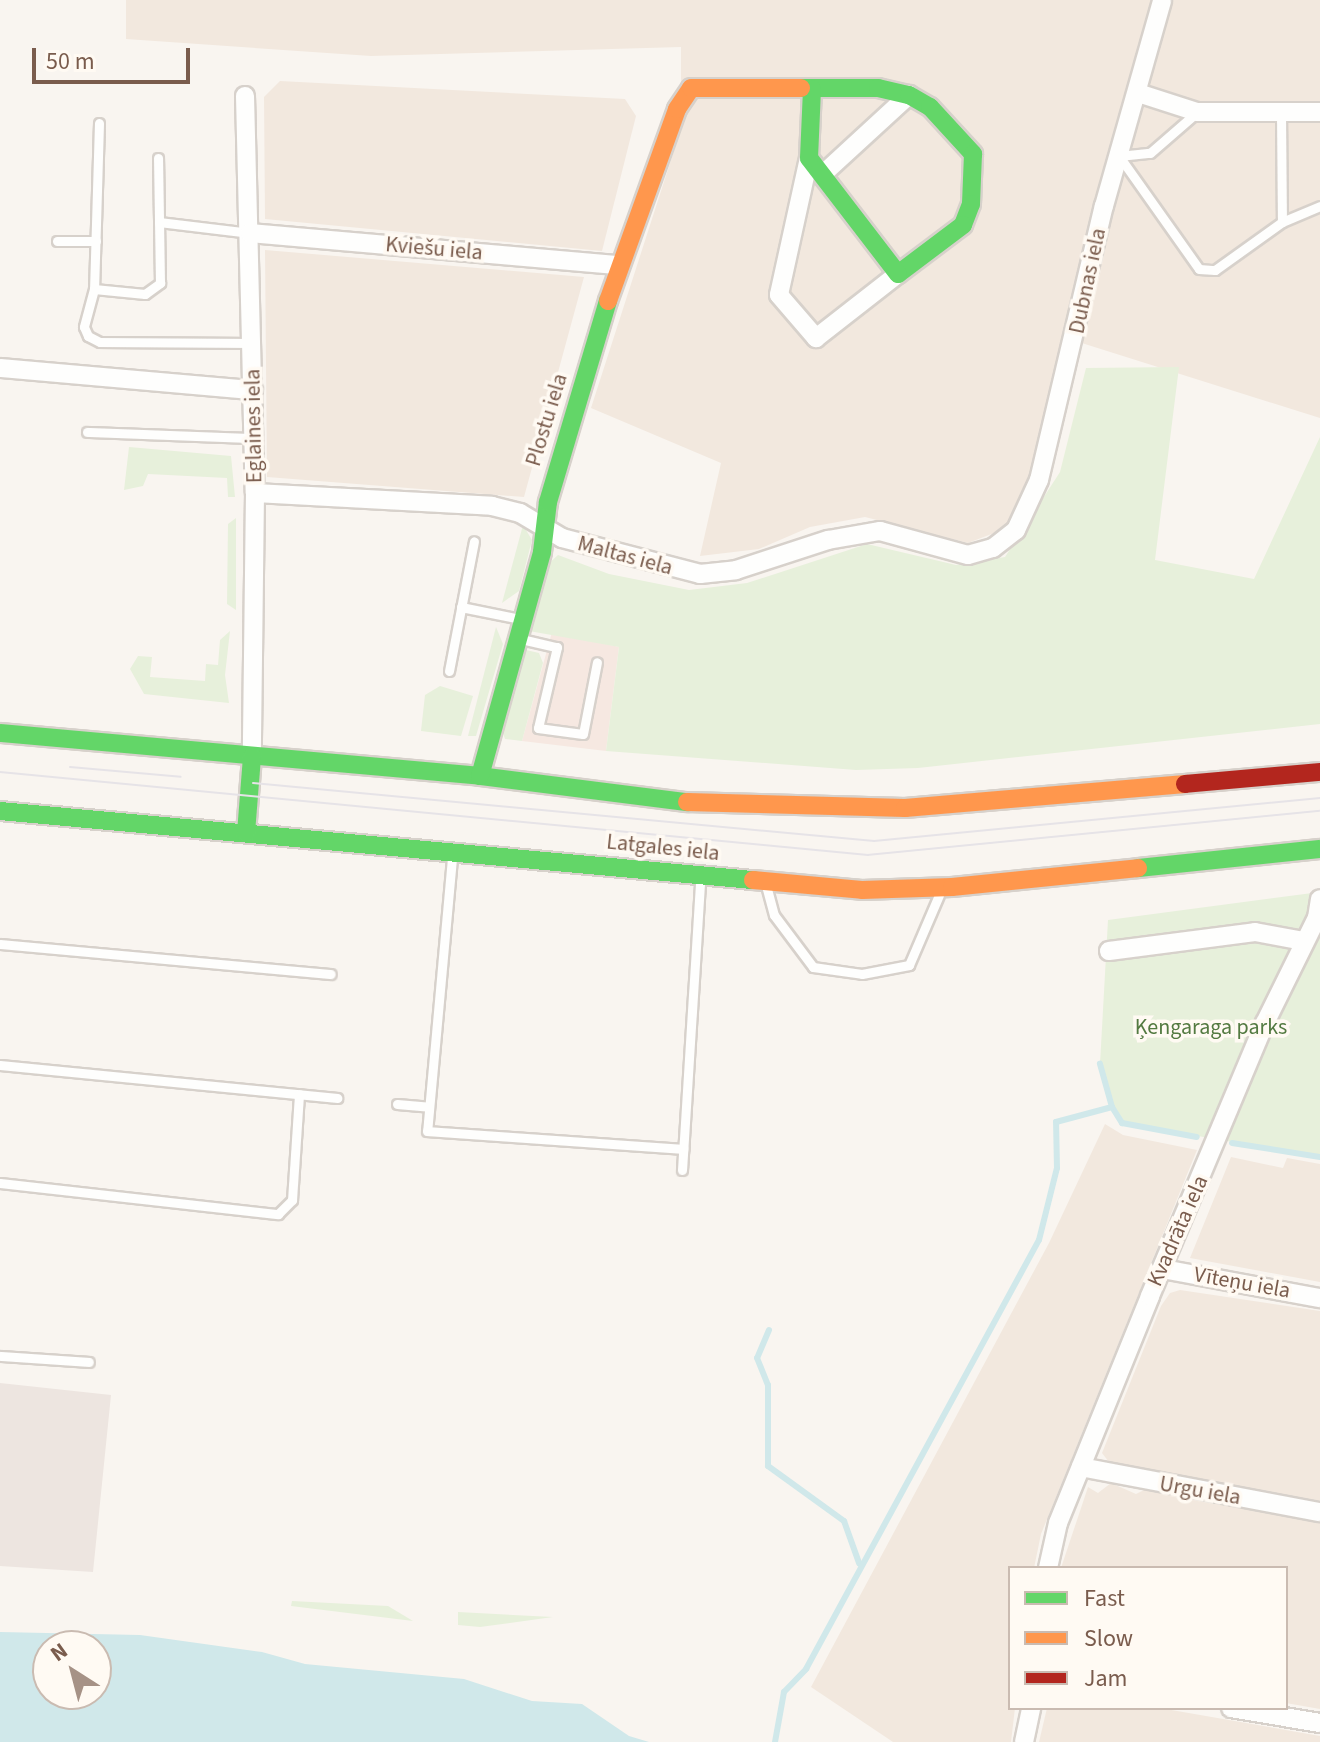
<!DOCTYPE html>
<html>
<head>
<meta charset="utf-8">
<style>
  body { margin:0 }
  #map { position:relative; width:1320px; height:1742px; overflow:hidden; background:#f9f5f0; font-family:"Source Sans 3",sans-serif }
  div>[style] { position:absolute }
  .residential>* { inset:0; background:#f2e8de }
  .commercial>* { inset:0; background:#f6e8e1 }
  .industrial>* { inset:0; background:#ede5e0 }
  .green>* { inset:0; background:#e7f0db }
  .water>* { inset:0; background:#d0e8ea }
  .stream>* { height:6px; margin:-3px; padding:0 3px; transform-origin:3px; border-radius:3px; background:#d0e8ea }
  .roads { filter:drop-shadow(2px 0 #d7d1cb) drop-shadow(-2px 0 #d7d1cb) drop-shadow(0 2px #d7d1cb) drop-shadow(0 -2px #d7d1cb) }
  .lane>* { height:9px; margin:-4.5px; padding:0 4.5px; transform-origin:4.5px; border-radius:4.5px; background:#fefefd }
  .street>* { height:18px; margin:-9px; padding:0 9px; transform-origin:9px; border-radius:9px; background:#fefefd }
  .fast>* { height:18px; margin:-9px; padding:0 9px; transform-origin:9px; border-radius:9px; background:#63d668 }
  .slow>* { height:18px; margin:-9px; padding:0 9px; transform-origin:9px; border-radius:9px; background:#ff974d }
  .jam>* { height:18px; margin:-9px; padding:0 9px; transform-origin:9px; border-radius:9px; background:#b3261e }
  .tram>* { height:2px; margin:-1px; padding:0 1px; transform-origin:1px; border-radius:1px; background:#e6e3e7 }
  span { translate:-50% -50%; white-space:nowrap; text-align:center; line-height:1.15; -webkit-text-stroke:7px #fffaf3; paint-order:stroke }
  .street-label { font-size:22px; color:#7a5c4d }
  .park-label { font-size:22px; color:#537a41 }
  .legend { position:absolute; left:1008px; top:1566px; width:280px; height:144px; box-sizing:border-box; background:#fffaf3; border:2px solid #cabbb1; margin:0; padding:10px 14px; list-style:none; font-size:24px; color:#7a5c4d }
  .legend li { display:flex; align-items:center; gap:16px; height:40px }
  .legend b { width:40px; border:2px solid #cabbb1 }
  .north { position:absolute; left:32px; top:1630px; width:80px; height:80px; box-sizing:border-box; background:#fffaf3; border:2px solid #cabbb1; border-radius:50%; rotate:324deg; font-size:22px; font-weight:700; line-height:32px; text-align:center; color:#7a5c4d }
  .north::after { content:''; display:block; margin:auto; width:28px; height:36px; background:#a69286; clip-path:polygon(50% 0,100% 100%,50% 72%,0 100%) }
  .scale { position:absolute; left:32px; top:48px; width:158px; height:36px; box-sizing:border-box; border:4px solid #7a5c4d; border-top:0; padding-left:10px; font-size:24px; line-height:28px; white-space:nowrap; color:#7a5c4d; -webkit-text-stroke:6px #fffaf3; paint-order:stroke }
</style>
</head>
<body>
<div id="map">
  <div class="residential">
    <div style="clip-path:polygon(126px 0,1320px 0,1320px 418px,1069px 339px,1018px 513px,1002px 530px,968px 543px,865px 517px,810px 527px,759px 549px,700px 556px,721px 463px,591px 408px,681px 129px,681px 47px,371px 56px,126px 39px)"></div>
    <div style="clip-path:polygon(280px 81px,625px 99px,636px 116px,602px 251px,265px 219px,264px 97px)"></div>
    <div style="clip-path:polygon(265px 250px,584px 277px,524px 497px,267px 477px)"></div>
    <div style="clip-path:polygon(1105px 1124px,1123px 1135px,1197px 1150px,1041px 1534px,1034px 1568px,1010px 1568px,1010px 1708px,1015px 1708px,1011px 1742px,893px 1742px,811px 1687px,1049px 1243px)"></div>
    <div style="clip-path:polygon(1231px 1157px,1283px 1168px,1287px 1158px,1320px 1164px,1320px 1282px,1190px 1258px)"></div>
    <div style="clip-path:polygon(1180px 1290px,1320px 1311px,1320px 1501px,1112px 1466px,1102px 1453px,1161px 1306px,1170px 1293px)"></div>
    <div style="clip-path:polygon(1111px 1483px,1136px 1494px,1144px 1490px,1320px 1523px,1320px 1709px,1286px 1703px,1286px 1568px,1061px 1568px,1088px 1487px,1098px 1493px)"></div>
    <div style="clip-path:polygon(1047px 1708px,1160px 1708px,1320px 1736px,1320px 1742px,1039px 1742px)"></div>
  </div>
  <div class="commercial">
    <div style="clip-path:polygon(552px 632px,619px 647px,606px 751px,522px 741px)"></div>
  </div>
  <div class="industrial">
    <div style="clip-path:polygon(0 1383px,111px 1395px,93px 1572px,0 1566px)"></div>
  </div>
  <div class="green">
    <div style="clip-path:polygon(1179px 367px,1155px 560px,1254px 579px,1320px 437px,1320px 724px,918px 768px,856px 770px,606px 751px,619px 647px,529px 631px,546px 566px,558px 555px,609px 574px,689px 590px,747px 583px,867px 544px,956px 565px,1005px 557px,1060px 472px,1086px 368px)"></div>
    <div style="clip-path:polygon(129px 447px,231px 456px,235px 497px,228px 497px,227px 478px,148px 474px,143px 486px,124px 490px)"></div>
    <div style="clip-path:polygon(236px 518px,236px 610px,227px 604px,228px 524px)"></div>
    <div style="clip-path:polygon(523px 525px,532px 540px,519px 591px,502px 603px)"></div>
    <div style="clip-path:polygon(496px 627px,503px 644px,476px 736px,468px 736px)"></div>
    <div style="clip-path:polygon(230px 631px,225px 675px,229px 703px,144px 694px,130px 669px,138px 656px,152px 657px,150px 677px,205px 681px,206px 664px,218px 665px,220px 640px)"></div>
    <div style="clip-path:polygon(526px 650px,539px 653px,543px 663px,522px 741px,505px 739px,502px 730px)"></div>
    <div style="clip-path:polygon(440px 686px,473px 696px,461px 736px,421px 731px,425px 695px)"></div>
    <div style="clip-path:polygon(1320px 892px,1320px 1157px,1122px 1123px,1112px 1107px,1100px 1064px,1108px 920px)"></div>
    <div style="clip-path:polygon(292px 1601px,388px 1606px,413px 1621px,291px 1606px)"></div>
    <div style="clip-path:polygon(458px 1612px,553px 1617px,480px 1627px,458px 1625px)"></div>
  </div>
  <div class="water">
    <div style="clip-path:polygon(evenodd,0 1632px,140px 1635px,262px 1652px,305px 1664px,464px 1679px,532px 1701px,582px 1704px,629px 1736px,649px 1742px,0 1742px,0 1632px,48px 1646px,96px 1646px,96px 1694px,48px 1694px,48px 1646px)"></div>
  </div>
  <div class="stream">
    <div style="left:1112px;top:1107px;width:19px;rotate:58deg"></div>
    <div style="left:1122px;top:1123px;width:76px;rotate:10.6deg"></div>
    <div style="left:1232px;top:1143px;width:89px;rotate:9deg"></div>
    <div style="left:769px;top:1330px;width:30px;rotate:113deg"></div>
    <div style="left:757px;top:1358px;width:29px;rotate:68deg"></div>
    <div style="left:768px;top:1385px;width:81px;rotate:90deg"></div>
    <div style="left:768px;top:1466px;width:94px;rotate:35.9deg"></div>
    <div style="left:844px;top:1521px;width:45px;rotate:70.3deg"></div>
    <div style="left:775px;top:1742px;width:51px;rotate:-79.8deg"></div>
    <div style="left:784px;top:1692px;width:32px;rotate:-46deg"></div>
    <div style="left:806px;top:1669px;width:488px;rotate:-61.5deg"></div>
    <div style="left:1039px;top:1240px;width:74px;rotate:-76deg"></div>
    <div style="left:1057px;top:1168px;width:46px;rotate:-91.2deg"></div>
    <div style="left:1056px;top:1122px;width:58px;rotate:-15deg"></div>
    <div style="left:1112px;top:1107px;width:45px;rotate:-105.6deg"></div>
  </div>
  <div class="roads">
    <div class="lane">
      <div style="left:1281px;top:112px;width:110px;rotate:89.5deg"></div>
      <div style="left:99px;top:123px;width:166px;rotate:91.7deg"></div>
      <div style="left:94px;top:289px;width:39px;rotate:105deg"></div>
      <div style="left:84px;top:327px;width:10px;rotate:66deg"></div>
      <div style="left:88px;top:336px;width:13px;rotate:27deg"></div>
      <div style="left:100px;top:342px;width:152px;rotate:0.4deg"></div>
      <div style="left:1119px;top:156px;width:138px;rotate:54.7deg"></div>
      <div style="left:1199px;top:269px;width:16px;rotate:4deg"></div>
      <div style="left:1215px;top:270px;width:82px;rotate:-35.6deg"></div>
      <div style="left:1282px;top:222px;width:41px;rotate:-22.8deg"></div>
      <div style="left:1119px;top:156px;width:31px;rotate:-6deg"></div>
      <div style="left:1150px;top:153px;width:61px;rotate:-41deg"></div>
      <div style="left:159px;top:222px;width:92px;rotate:6.9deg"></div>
      <div style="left:57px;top:241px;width:39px"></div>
      <div style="left:94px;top:289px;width:51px;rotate:5.6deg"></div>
      <div style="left:145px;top:294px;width:19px;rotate:-36deg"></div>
      <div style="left:160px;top:283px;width:125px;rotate:-90.9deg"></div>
      <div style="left:87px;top:432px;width:165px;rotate:2.1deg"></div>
      <div style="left:461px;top:607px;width:60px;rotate:11.5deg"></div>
      <div style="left:521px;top:639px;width:37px;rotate:13deg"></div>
      <div style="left:557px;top:647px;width:83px;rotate:103.2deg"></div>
      <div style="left:538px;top:728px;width:45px;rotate:7.6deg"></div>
      <div style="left:583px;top:734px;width:73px;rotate:-79deg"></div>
      <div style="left:449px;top:671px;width:132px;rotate:-79.1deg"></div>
      <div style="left:452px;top:858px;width:274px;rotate:95.2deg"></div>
      <div style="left:427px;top:1131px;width:257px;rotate:4deg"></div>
      <div style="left:767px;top:889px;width:27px;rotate:75deg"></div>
      <div style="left:774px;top:915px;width:65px;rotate:53.1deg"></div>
      <div style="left:813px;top:967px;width:49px;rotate:8.1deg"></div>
      <div style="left:862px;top:974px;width:48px;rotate:-10.8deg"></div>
      <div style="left:909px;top:965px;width:76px;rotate:-66.8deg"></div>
      <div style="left:0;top:944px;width:332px;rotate:5.2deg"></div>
      <div style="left:0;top:1065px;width:339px;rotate:5.6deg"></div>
      <div style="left:397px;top:1104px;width:32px;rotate:5deg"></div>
      <div style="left:682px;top:1170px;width:291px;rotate:-86.4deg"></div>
      <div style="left:0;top:1183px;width:280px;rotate:6.4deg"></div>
      <div style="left:278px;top:1214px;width:20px;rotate:-45deg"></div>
      <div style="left:292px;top:1200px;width:106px;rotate:-86.2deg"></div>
      <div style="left:0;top:1356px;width:89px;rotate:3.9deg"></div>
    </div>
    <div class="street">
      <div style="left:1138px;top:93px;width:62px;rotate:17.9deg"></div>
      <div style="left:1197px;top:112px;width:123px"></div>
      <div style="left:245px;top:96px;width:397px;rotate:88.6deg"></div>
      <div style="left:255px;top:493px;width:264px;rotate:90.7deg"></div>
      <div style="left:809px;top:158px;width:140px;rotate:102.4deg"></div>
      <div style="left:779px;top:295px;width:57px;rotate:49.3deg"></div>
      <div style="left:816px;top:338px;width:104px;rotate:-38deg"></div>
      <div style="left:823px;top:174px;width:117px;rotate:-42.6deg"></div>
      <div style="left:250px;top:233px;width:370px;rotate:5deg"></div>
      <div style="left:0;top:368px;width:254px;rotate:5deg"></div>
      <div style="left:255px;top:493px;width:237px;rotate:3.1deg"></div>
      <div style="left:492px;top:506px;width:29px;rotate:14deg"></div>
      <div style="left:520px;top:513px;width:49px;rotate:30.8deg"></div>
      <div style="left:562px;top:538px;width:143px;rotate:14.6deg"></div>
      <div style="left:700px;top:574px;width:36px;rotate:-6deg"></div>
      <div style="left:736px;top:570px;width:97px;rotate:-18.1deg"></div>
      <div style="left:828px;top:540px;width:53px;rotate:-9.8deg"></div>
      <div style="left:880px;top:531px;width:91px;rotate:15.3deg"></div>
      <div style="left:968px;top:555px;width:26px;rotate:-16deg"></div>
      <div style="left:993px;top:548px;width:29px;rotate:-38deg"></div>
      <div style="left:1016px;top:530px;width:55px;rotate:-65.3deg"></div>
      <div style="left:1039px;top:480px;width:282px;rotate:-76.7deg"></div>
      <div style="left:1104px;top:206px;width:213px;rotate:-74.2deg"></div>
      <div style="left:1109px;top:951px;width:147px;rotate:-7.4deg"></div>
      <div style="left:1255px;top:932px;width:50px;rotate:10.4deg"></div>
      <div style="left:1163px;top:1269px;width:160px;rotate:10.5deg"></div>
      <div style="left:1081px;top:1467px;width:243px;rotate:10.7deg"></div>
      <div style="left:1048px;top:1568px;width:46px;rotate:-77.5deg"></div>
      <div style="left:1058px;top:1523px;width:245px;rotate:-67.9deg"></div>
      <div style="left:1150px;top:1296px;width:296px;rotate:-67.2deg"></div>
      <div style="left:1265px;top:1023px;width:117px;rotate:-63.7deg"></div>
      <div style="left:1317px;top:918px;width:19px;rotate:-81deg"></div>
      <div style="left:1231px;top:1708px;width:90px;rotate:9.6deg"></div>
      <div style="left:1024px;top:1742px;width:35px;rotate:-78deg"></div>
    </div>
    <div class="fast">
      <div style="left:801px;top:88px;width:77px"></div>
      <div style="left:878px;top:88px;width:32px;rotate:13deg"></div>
      <div style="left:909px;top:95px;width:24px;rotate:30deg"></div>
      <div style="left:930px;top:107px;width:64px;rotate:47.5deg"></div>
      <div style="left:973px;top:154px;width:50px;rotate:92.3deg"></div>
      <div style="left:971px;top:204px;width:22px;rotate:111deg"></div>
      <div style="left:963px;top:225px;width:81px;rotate:143deg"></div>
      <div style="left:898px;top:274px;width:146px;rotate:-127.5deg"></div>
      <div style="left:809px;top:158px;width:69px;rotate:-87.5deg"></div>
      <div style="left:0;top:733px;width:482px;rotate:5.1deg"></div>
      <div style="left:480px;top:776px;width:209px;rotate:7.2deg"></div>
      <div style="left:480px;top:776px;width:232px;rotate:-74.5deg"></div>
      <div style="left:542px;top:552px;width:50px;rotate:-83.2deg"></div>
      <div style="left:548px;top:502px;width:210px;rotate:-73.4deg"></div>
      <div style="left:0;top:811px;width:756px;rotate:5.24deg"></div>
      <div style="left:246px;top:833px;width:76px;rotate:-85.5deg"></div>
      <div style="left:1138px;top:868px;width:183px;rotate:-6deg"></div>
    </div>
    <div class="slow">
      <div style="left:608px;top:301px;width:204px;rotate:-70.2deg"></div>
      <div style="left:677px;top:109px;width:25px;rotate:-56deg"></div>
      <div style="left:691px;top:88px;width:110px"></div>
      <div style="left:687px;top:802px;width:218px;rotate:1.6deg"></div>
      <div style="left:905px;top:808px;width:281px;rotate:-4.9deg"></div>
      <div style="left:753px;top:880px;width:109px;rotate:5.2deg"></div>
      <div style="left:862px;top:890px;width:90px;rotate:-1.9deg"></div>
      <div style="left:952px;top:887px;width:187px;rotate:-5.8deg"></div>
    </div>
    <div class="jam">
      <div style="left:1185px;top:784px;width:136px;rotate:-5.1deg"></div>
    </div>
  </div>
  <div class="tram">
    <div style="left:70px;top:767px;width:111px;rotate:5.1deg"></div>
    <div style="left:0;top:772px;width:872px;rotate:5.46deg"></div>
    <div style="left:868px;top:855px;width:454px;rotate:-5.6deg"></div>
    <div style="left:253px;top:783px;width:624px;rotate:5.34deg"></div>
    <div style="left:874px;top:841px;width:448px;rotate:-5.5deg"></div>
  </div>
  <div class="street-label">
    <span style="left:434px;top:249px;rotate:5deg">Kviešu iela</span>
    <span style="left:1088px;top:281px;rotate:-78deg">Dubnas iela</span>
    <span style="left:547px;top:420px;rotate:-73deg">Plostu iela</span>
    <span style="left:254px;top:426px;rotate:-91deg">Eglaines iela</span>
    <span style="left:625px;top:556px;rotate:15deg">Maltas iela</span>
    <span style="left:663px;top:848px;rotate:6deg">Latgales iela</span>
    <span style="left:1178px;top:1231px;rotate:-66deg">Kvadrāta iela</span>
    <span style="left:1242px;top:1283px;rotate:10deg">Vīteņu iela</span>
    <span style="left:1200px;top:1491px;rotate:10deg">Urgu iela</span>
  </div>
  <div class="park-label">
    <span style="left:1211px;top:1028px">Ķengaraga parks</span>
  </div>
  <ul class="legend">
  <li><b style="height:10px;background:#63d668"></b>Fast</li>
  <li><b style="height:10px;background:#ff974d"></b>Slow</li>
  <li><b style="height:10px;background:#b3261e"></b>Jam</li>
  </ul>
  <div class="north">N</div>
  <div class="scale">50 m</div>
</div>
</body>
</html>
